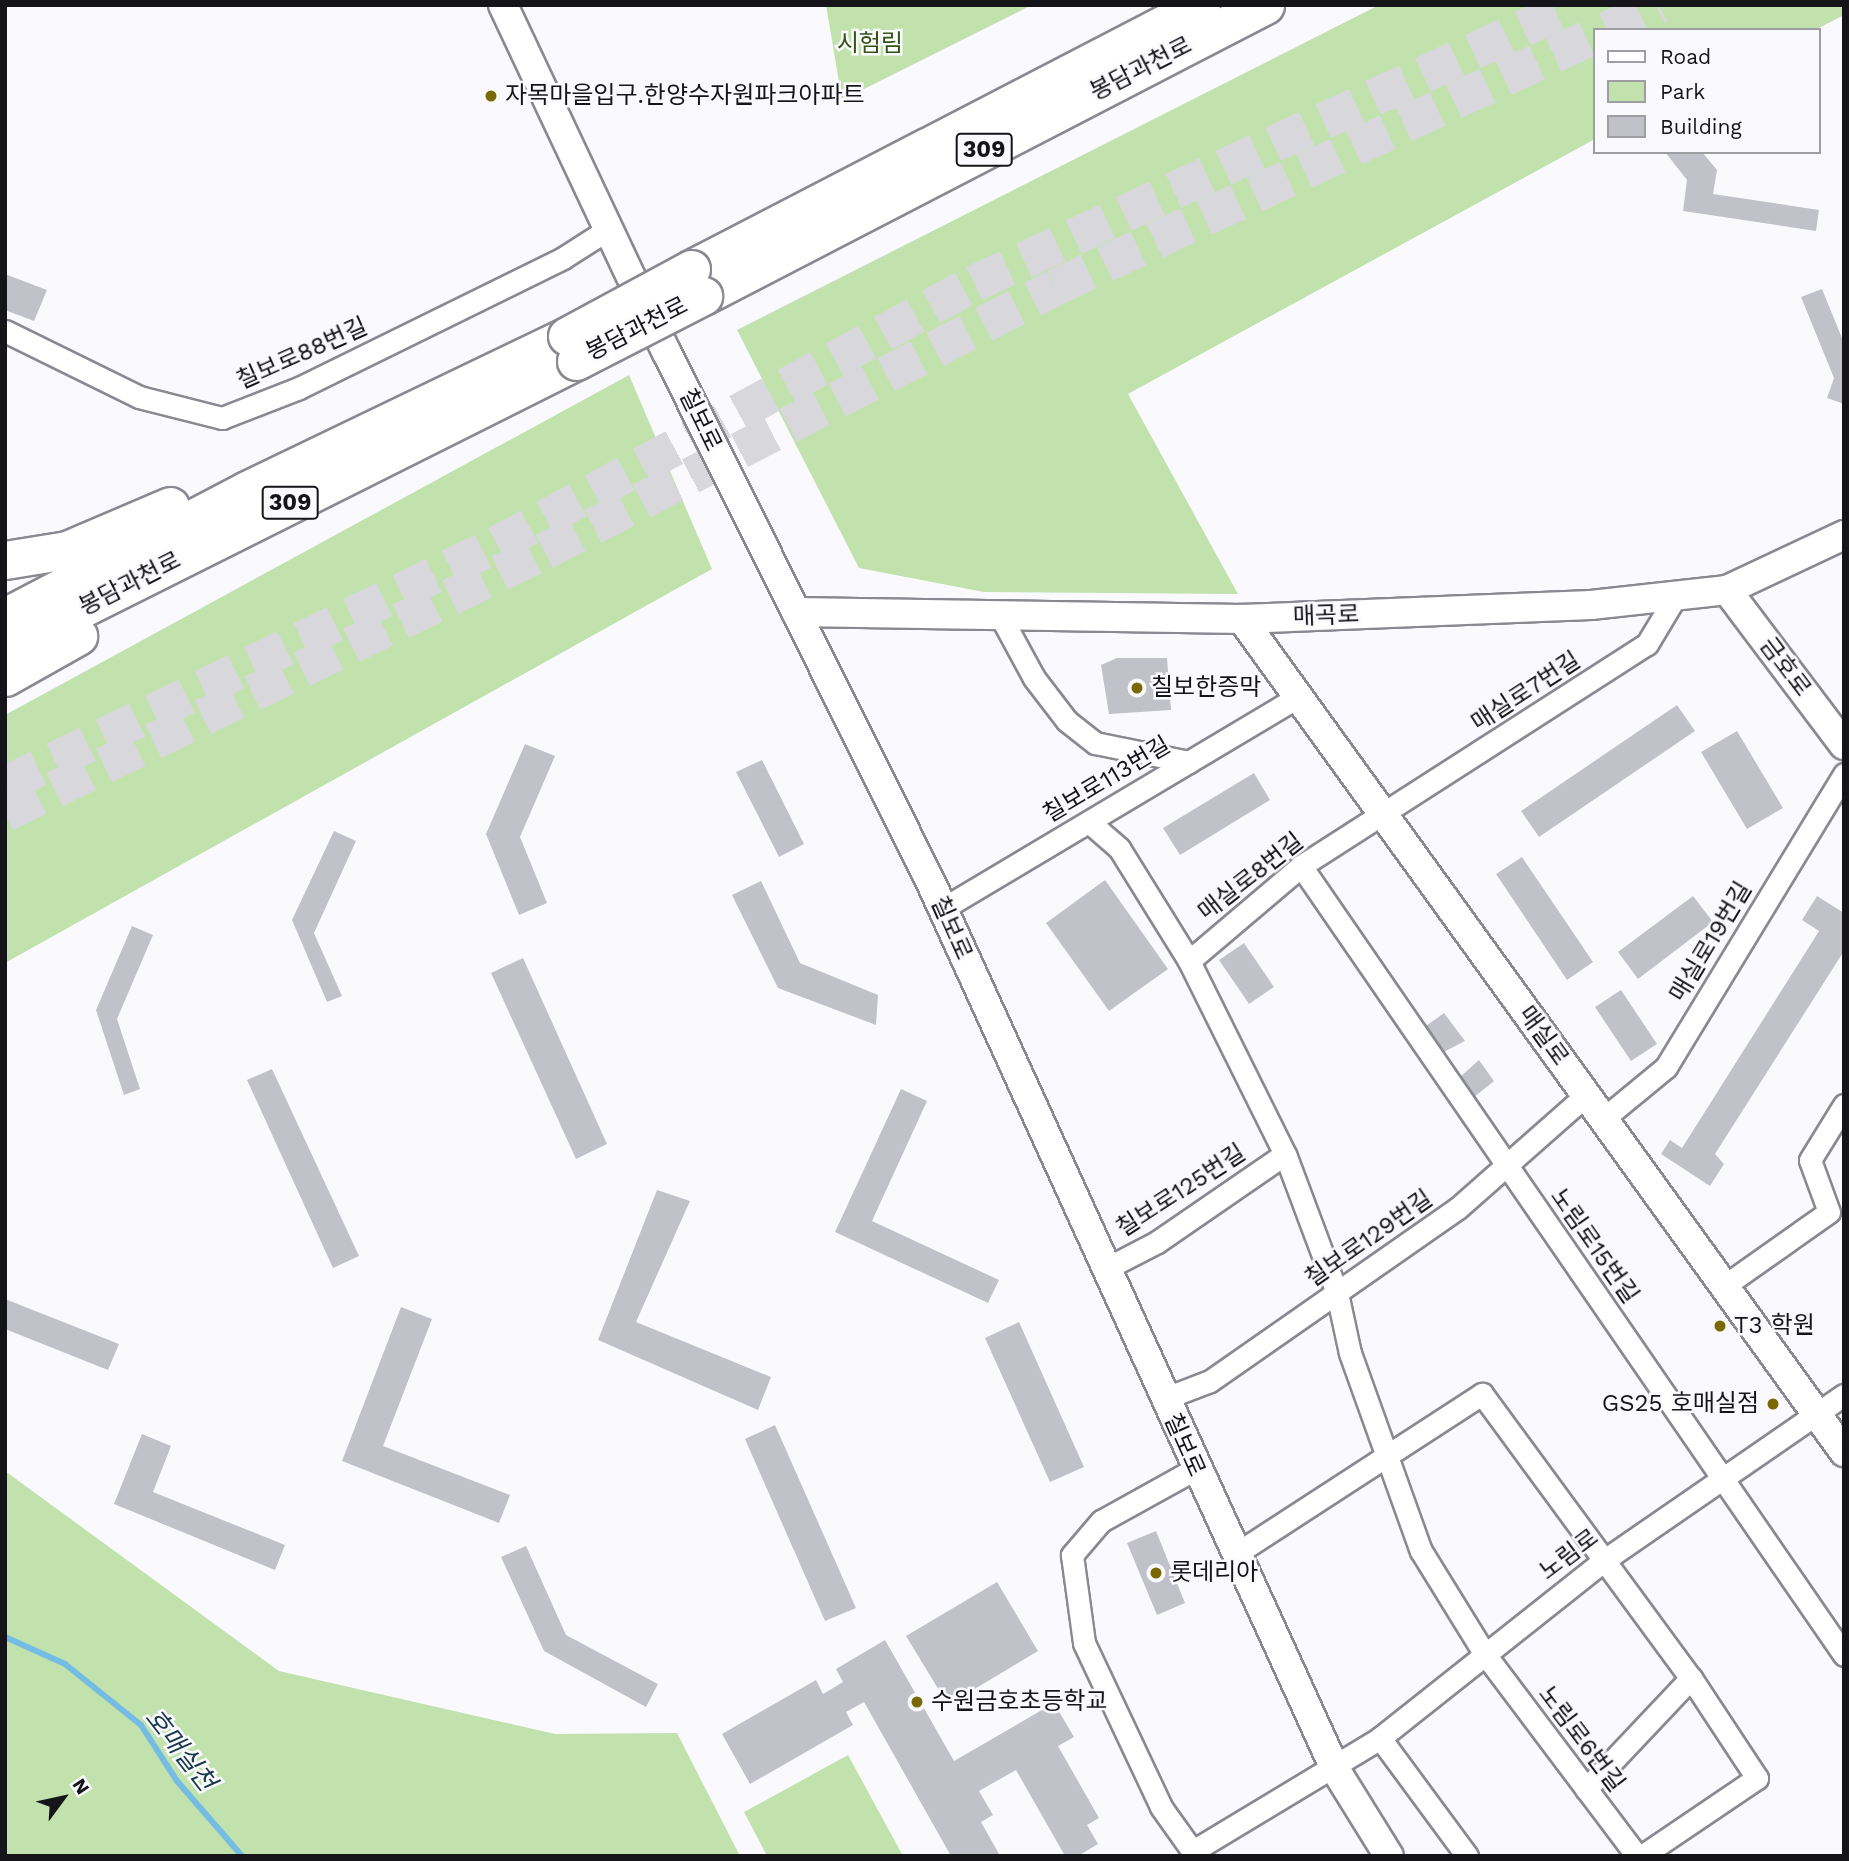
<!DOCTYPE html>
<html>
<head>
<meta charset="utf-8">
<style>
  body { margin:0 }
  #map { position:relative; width:1849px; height:1861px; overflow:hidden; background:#fafafe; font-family:"Work Sans","Noto Sans KR",sans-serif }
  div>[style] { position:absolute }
  .green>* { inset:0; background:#c2e2ad }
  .stream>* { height:6px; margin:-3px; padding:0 3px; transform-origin:3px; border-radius:3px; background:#75bce4 }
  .building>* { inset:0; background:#c1c1ca }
  .highway-tunnel>* { height:37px; margin-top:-18.5px; transform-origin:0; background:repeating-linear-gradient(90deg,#d8d8dc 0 37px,transparent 0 55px) }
  .roads { filter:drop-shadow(2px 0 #898992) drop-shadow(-2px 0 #898992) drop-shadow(0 2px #898992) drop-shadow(0 -2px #898992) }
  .street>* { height:21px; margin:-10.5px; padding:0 10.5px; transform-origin:10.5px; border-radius:10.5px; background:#fff }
  .secondary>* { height:28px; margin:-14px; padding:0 14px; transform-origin:14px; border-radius:14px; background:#fff }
  .highway>* { height:37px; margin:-18.5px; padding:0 18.5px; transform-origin:18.5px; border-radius:18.5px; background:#fff }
  .bridges { filter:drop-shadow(2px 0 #898992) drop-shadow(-2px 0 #898992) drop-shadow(0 2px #898992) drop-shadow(0 -2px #898992) }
  .highway-bridge>* { height:37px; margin:-18.5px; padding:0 18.5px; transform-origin:18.5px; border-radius:18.5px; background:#fff }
  .dots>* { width:19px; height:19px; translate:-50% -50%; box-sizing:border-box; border:4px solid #fafafe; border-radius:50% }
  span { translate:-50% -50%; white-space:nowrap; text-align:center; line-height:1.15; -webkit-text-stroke:5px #fafafe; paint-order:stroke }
  .shield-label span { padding:2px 5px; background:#fafafe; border:2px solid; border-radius:5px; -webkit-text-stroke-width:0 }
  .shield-label { font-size:23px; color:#151519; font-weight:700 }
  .park-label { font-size:24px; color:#335315 }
  .street-label { font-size:24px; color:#151519 }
  .poi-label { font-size:24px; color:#151519 }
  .left { translate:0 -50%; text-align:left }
  .right { translate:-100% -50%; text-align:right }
  .water-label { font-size:26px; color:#19394a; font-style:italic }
  .frame { position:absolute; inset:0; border:7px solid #151519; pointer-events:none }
  .legend { position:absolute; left:1593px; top:28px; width:228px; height:126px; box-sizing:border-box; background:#fafafe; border:2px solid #9e9ea2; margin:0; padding:9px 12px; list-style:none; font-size:21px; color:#151519 }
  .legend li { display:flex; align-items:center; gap:14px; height:35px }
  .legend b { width:35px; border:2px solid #9e9ea2 }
  .north { position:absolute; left:28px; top:1763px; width:70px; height:70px; -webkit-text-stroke:5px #fafafe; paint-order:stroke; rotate:57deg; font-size:19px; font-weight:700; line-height:28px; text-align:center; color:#151519 }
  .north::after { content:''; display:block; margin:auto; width:24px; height:32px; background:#151519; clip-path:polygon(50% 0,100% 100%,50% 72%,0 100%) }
</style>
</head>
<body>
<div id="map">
  <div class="green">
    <div style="clip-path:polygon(826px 5px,1032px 5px,842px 100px)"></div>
    <div style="clip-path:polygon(1379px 5px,1844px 5px,1844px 15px,1815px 30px,1595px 30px,1595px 139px,1128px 394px,1238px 594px,984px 592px,859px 568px,737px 330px)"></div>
    <div style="clip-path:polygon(629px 375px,712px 569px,5px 963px,5px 715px)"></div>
    <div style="clip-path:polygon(5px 1471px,279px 1671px,555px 1734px,677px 1733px,740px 1856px,5px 1856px)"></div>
    <div style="clip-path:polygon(848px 1755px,903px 1856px,767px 1856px,744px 1812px)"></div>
  </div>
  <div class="stream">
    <div style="left:5px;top:1637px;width:66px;rotate:24.2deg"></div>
    <div style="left:65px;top:1664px;width:97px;rotate:38.8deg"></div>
    <div style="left:141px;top:1725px;width:67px;rotate:57.3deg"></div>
    <div style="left:177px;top:1781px;width:99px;rotate:49.1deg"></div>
  </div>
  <div class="building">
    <div style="clip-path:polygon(1665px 152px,1702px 152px,1717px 170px,1713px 194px,1819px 210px,1816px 231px,1683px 211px,1687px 180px)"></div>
    <div style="clip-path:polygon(5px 274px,47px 290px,34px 321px,5px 310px)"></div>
    <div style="clip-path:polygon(1822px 289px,1844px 343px,1844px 404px,1827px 398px,1834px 378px,1801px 297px)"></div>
    <div style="clip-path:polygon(1117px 658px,1167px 658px,1171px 710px,1109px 714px,1101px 665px)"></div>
    <div style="clip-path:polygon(1677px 705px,1695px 731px,1539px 837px,1521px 811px)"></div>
    <div style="clip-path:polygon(1737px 731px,1783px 808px,1747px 829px,1701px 752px)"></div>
    <div style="clip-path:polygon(525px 744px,555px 756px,520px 837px,547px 903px,519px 915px,486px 834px)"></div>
    <div style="clip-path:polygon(762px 760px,804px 844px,779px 857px,736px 772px)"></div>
    <div style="clip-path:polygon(1254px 773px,1270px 800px,1180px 855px,1163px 828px)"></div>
    <div style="clip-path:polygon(334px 831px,356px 841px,314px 933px,342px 996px,327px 1002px,292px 920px)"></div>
    <div style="clip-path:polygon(1522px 857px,1593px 962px,1567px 980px,1496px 874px)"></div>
    <div style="clip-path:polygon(1105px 880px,1168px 969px,1109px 1011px,1046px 923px)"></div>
    <div style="clip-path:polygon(761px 881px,800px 963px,878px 995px,876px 1025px,778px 988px,732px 895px)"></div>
    <div style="clip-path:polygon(1693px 896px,1713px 922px,1638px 979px,1618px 952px)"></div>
    <div style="clip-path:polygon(1817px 896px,1844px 913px,1844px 951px,1715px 1154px,1724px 1164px,1710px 1186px,1661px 1154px,1670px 1140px,1682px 1148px,1819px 931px,1802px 920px)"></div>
    <div style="clip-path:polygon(132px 926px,153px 935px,117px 1019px,140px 1089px,124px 1095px,96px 1010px)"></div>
    <div style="clip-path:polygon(1244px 943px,1274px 987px,1249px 1004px,1219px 960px)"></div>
    <div style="clip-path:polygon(523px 958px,607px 1144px,576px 1159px,491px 973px)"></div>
    <div style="clip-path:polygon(1621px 990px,1657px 1044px,1631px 1061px,1595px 1007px)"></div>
    <div style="clip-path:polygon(1444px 1013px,1465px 1041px,1438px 1055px,1419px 1031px)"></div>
    <div style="clip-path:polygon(1479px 1060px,1494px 1081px,1473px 1098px,1460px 1077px)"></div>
    <div style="clip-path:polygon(272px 1069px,359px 1256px,333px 1268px,247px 1080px)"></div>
    <div style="clip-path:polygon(901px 1089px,927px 1101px,872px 1221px,999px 1280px,988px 1303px,835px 1232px)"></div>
    <div style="clip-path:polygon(657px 1190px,690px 1201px,636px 1322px,771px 1377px,758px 1410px,598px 1340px)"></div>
    <div style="clip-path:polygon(5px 1299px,119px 1344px,108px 1370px,5px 1329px)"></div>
    <div style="clip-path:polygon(401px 1307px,432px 1319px,383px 1446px,510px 1495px,499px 1523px,342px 1461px)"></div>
    <div style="clip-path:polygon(1019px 1322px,1084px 1467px,1050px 1482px,985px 1338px)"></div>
    <div style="clip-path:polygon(775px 1425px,856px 1608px,825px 1621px,745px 1439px)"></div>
    <div style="clip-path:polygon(142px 1434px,171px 1446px,153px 1492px,285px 1545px,275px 1570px,114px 1504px)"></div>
    <div style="clip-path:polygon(1156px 1531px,1185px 1603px,1157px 1615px,1127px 1543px)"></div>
    <div style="clip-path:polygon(526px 1546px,566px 1635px,658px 1684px,646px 1707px,544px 1651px,501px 1557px)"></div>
    <div style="clip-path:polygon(997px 1582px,1038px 1651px,948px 1705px,906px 1636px)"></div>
    <div style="clip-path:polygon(885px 1640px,954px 1761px,1054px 1703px,1074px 1737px,1058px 1746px,1099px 1818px,1087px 1825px,1098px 1844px,1078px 1856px,1065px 1856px,1016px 1770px,979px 1791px,993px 1815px,981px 1822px,999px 1854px,951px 1856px,864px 1702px,846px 1712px,853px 1725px,750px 1784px,722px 1734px,816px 1680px,823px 1694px,843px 1682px,836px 1669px)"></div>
  </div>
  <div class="highway-tunnel">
    <div style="left:1607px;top:30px;width:58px;rotate:-25.7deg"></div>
    <div style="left:5px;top:784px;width:547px;rotate:-26deg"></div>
    <div style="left:497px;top:544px;width:544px;rotate:-28.69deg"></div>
    <div style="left:974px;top:283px;width:659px;rotate:-24.93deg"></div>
    <div style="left:5px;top:813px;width:599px;rotate:-25.92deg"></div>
    <div style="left:544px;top:551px;width:575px;rotate:-27.32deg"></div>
    <div style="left:1055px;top:287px;width:596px;rotate:-25.02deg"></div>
  </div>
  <div class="roads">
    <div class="street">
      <div style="left:5px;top:331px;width:149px;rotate:26.2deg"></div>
      <div style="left:139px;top:397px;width:86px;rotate:14.2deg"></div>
      <div style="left:222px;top:418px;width:83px;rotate:-21.3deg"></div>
      <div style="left:299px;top:388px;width:294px;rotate:-26.2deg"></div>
      <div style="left:563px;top:258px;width:56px;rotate:-32.6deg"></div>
      <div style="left:1002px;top:619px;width:67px;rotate:61.5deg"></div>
      <div style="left:1034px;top:678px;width:54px;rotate:52.5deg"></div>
      <div style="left:1067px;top:721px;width:36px;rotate:38deg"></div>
      <div style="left:1095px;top:743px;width:96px;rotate:11.4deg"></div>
      <div style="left:1089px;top:822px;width:40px;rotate:41deg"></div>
      <div style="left:1119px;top:848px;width:133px;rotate:58.2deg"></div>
      <div style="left:1189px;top:961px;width:216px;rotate:63.6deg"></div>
      <div style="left:1285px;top:1154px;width:148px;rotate:69.5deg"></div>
      <div style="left:1337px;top:1293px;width:61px;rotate:77.8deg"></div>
      <div style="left:1350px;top:1353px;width:210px;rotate:70.3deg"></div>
      <div style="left:1421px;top:1551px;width:120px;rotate:58.3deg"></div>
      <div style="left:1484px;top:1653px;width:254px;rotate:53deg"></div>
      <div style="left:1301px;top:866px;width:958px;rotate:55.46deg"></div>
      <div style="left:942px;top:909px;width:414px;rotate:-30.8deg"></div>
      <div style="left:1189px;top:961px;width:147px;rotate:-40.3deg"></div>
      <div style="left:1301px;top:866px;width:411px;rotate:-32.7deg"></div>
      <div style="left:1647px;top:644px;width:58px;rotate:-59deg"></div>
      <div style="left:1603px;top:1119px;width:82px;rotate:-39.5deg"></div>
      <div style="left:1666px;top:1067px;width:343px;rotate:-58.7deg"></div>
      <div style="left:1105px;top:1269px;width:59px;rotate:-27.4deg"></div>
      <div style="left:1157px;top:1242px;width:155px;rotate:-34.5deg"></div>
      <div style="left:1724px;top:1286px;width:128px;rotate:-35.2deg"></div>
      <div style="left:1829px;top:1212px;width:55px;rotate:-110.1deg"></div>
      <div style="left:1810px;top:1160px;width:65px;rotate:-58.3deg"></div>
      <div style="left:1163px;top:1399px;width:50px;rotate:-21deg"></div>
      <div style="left:1210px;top:1381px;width:302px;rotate:-34.9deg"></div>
      <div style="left:1458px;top:1208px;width:171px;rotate:-41.4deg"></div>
      <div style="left:1195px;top:1469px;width:107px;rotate:151deg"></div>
      <div style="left:1101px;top:1521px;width:45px;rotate:130.5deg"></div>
      <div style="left:1072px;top:1555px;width:89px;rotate:82.2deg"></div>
      <div style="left:1084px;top:1643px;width:181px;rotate:64.8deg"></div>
      <div style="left:1161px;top:1807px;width:60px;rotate:54.5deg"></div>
      <div style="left:1234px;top:1555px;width:296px;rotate:-33deg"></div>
      <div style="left:1482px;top:1394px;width:353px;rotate:53.7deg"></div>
      <div style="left:1691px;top:1678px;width:120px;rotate:56.6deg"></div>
      <div style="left:1757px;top:1778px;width:139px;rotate:145.9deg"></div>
      <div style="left:1380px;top:1738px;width:147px;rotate:53.6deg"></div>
      <div style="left:1586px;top:1789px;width:153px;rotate:-46.6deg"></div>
      <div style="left:1193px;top:1851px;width:218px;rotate:-31.1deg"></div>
      <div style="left:1380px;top:1738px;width:288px;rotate:-38.4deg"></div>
      <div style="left:1606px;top:1559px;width:289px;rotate:-34.6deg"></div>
    </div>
    <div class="secondary">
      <div style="left:503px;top:5px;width:385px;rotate:64.8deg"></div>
      <div style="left:667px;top:353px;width:594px;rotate:63.52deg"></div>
      <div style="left:932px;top:885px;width:972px;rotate:65.49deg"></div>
      <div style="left:1335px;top:1769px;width:102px;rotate:58.2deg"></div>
      <div style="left:1727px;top:590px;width:194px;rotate:53deg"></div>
      <div style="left:796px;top:612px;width:446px;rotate:0.9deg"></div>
      <div style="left:1242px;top:619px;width:349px;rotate:-2.3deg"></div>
      <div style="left:1591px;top:605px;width:137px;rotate:-6.3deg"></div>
      <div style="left:1727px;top:590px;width:129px;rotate:-25.2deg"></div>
      <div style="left:1242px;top:619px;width:1028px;rotate:54.14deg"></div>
    </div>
    <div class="highway">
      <div style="left:691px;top:269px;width:574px;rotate:-27.37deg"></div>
      <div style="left:703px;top:296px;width:633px;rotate:-27.37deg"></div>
      <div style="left:5px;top:560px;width:63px;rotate:-9.2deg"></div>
      <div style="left:67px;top:550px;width:112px;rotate:-23.1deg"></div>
      <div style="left:5px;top:617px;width:273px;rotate:-27.7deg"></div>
      <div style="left:247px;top:490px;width:355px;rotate:-25.7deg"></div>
      <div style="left:5px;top:647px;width:639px;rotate:-26.61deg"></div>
      <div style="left:5px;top:677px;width:84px;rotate:-29.3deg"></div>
    </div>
  </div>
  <div class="bridges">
    <div class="highway-bridge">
      <div style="left:567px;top:336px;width:141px;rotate:-28.4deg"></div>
      <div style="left:576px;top:361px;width:143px;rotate:-27.1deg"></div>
    </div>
  </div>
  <div class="dots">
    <div style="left:491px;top:96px;background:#796900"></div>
    <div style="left:1137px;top:688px;background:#796900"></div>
    <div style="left:1720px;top:1326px;background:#796900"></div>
    <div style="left:1773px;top:1404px;background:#796900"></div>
    <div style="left:1156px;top:1573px;background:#796900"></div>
    <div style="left:917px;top:1702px;background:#796900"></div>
  </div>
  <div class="shield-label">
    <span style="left:984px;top:150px">309</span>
    <span style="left:290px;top:503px">309</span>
  </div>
  <div class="park-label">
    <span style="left:870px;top:44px">시험림</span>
  </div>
  <div class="street-label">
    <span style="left:1141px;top:69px;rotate:-27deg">봉담과천로</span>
    <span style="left:637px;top:329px;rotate:-27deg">봉담과천로</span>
    <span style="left:302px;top:354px;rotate:-24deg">칠보로88번길</span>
    <span style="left:700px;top:420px;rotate:64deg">칠보로</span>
    <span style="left:130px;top:584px;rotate:-27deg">봉담과천로</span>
    <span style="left:1326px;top:616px;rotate:-2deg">매곡로</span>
    <span style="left:1785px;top:667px;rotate:53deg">금호로</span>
    <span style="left:1526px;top:692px;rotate:-33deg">매실로7번길</span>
    <span style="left:1107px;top:780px;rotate:-31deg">칠보로113번길</span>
    <span style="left:1251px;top:877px;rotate:-38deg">매실로8번길</span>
    <span style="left:951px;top:928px;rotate:66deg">칠보로</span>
    <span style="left:1711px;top:942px;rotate:-59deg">매실로19번길</span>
    <span style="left:1543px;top:1036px;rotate:54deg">매실로</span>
    <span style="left:1181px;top:1191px;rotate:-33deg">칠보로125번길</span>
    <span style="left:1369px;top:1239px;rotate:-35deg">칠보로129번길</span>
    <span style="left:1594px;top:1246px;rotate:55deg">노림로15번길</span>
    <span style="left:1184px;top:1445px;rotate:66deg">칠보로</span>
    <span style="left:1569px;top:1555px;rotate:-37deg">노림로</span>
    <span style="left:1581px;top:1739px;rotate:53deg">노림로6번길</span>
  </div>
  <div class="poi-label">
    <span class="left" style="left:505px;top:96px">자목마을입구.한양수자원파크아파트</span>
    <span class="left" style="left:1151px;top:688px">칠보한증막</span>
    <span class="left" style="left:1734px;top:1326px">T3 학원</span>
    <span class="right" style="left:1759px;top:1404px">GS25 호매실점</span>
    <span class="left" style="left:1170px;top:1573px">롯데리아</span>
    <span class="left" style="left:931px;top:1702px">수원금호초등학교</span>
  </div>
  <div class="water-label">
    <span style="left:180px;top:1750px;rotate:52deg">호매실천</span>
  </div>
  <div class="frame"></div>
  <ul class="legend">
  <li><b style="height:9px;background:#fff"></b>Road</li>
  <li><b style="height:19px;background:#c2e2ad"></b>Park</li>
  <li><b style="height:19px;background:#c1c1ca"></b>Building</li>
  </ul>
  <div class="north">N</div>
</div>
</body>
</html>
